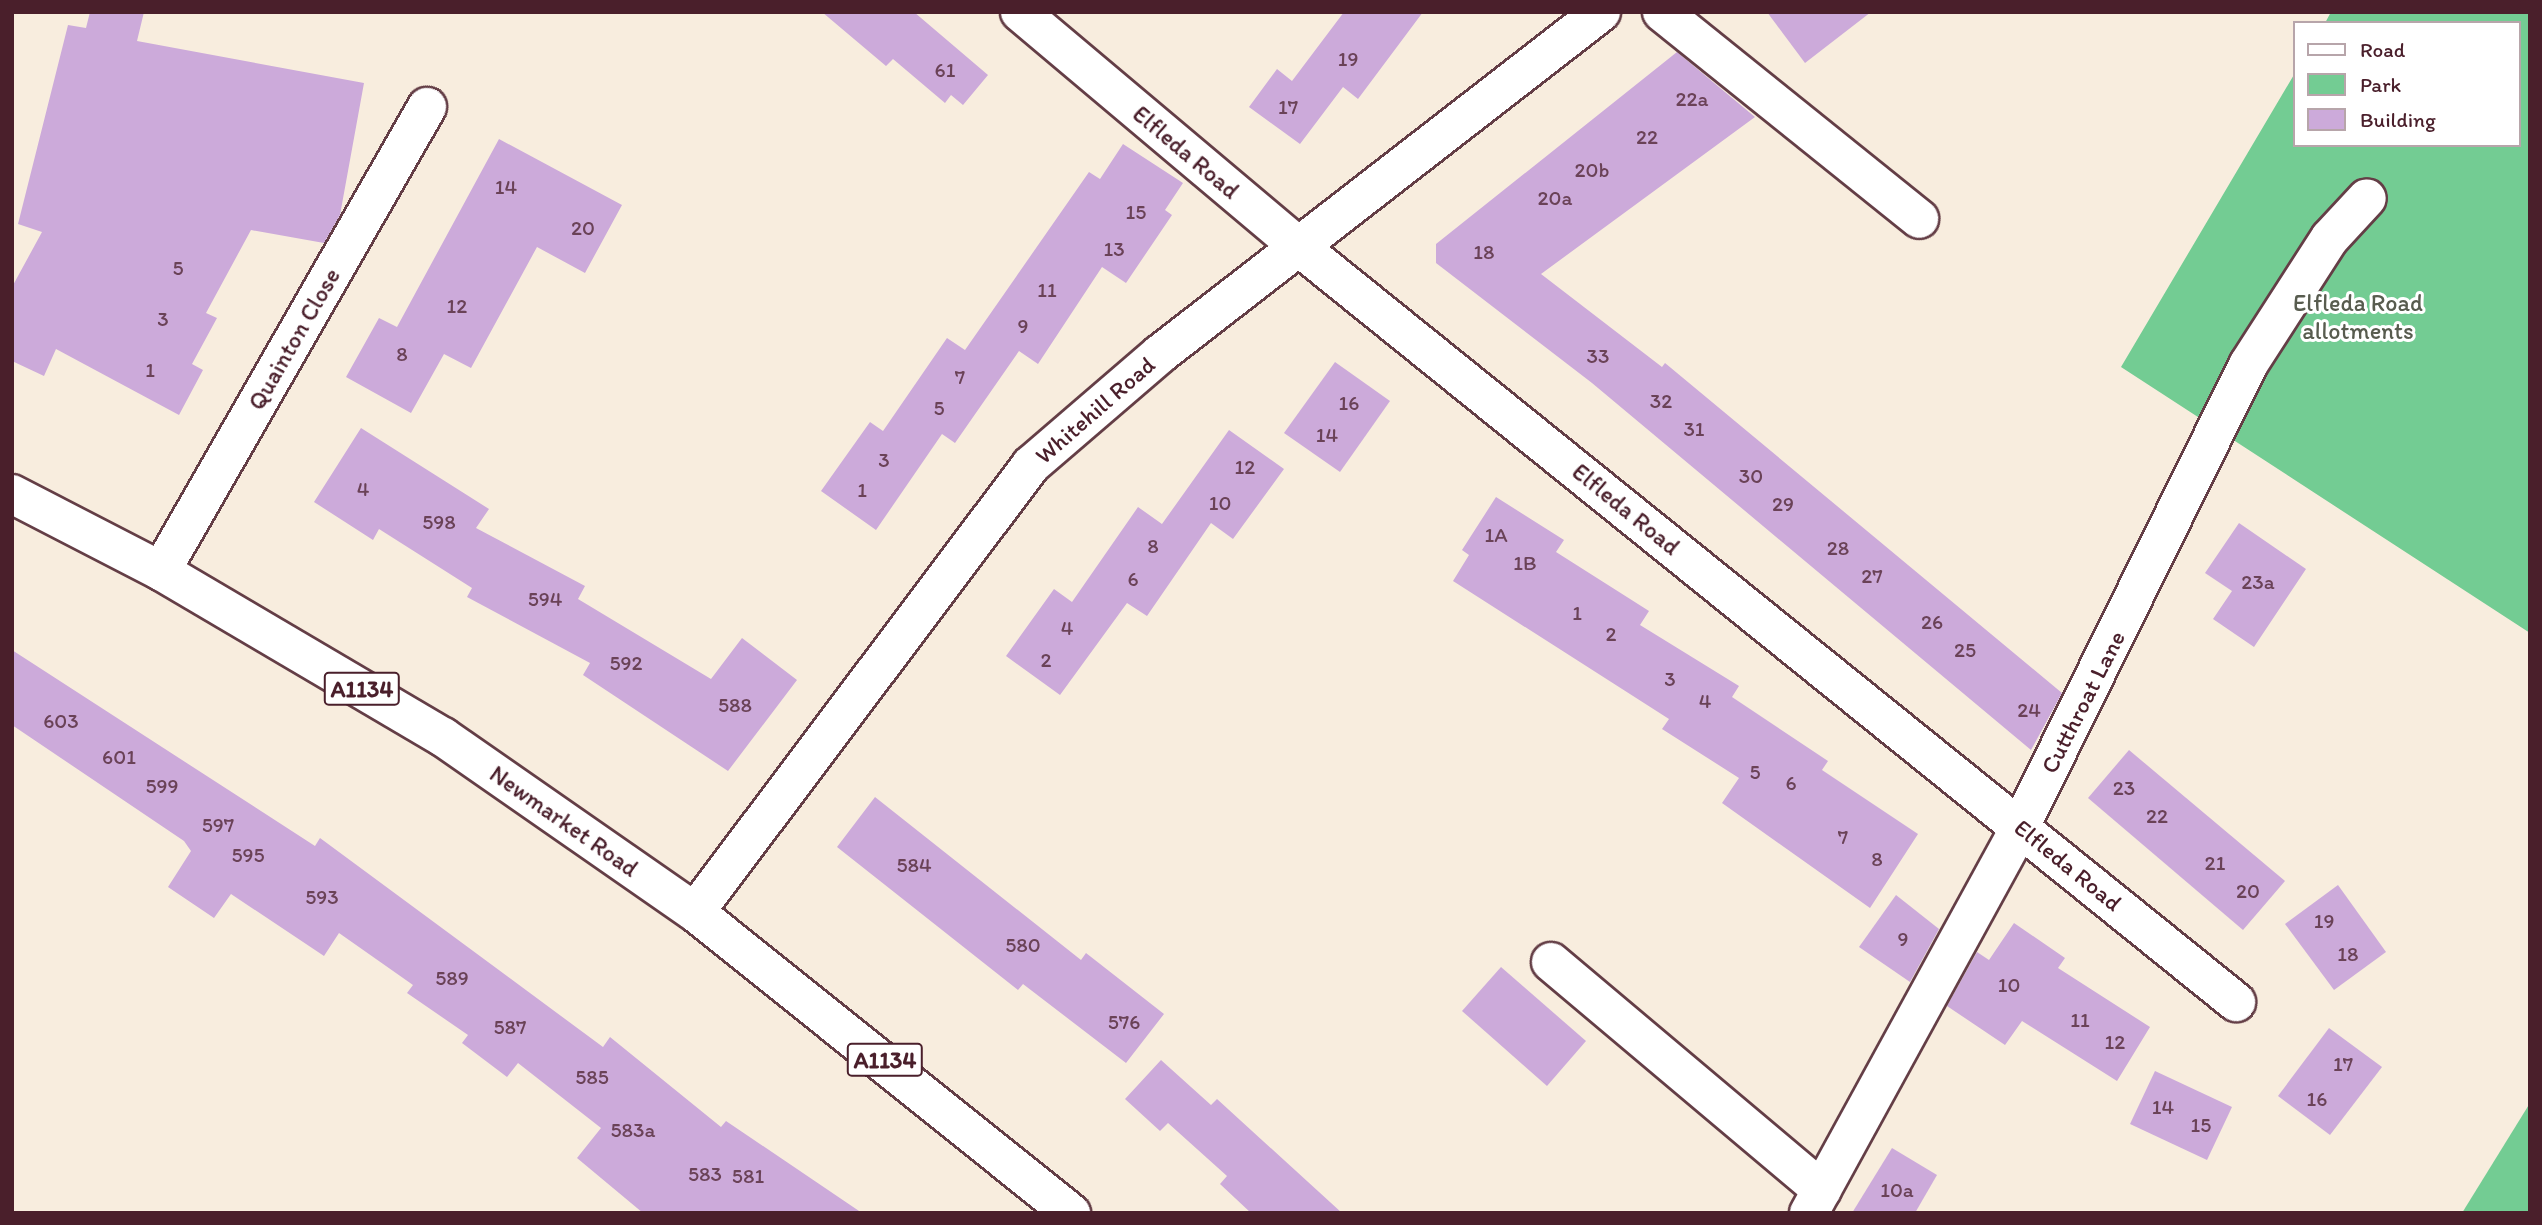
<!DOCTYPE html>
<html>
<head>
<meta charset="utf-8">
<style>
  body { margin:0 }
  #map { position:relative; width:2542px; height:1225px; overflow:hidden; background:#f8edde; font-family:Itim,sans-serif }
  div>[style] { position:absolute }
  .green>* { inset:0; background:#73cc93 }
  .building>* { inset:0; background:#ccaada }
  .roads { filter:drop-shadow(2px 0 #643e46) drop-shadow(-2px 0 #643e46) drop-shadow(0 2px #643e46) drop-shadow(0 -2px #643e46) }
  .minor>* { height:38px; margin:-19px; padding:0 19px; transform-origin:19px; border-radius:19px; background:#fff }
  .major>* { height:38px; margin:-19px; padding:0 19px; transform-origin:19px; border-radius:19px; background:#fff }
  span { translate:-50% -50%; white-space:nowrap; text-align:center; line-height:1.15; -webkit-text-stroke:6px #fff; paint-order:stroke }
  .number-label { font-size:21px; color:#6a4257 }
  .number-label span { -webkit-text-stroke-width:0 }
  .shield-label span { padding:2px 5px; background:#fff; border:2px solid; border-radius:5px; -webkit-text-stroke-width:0 }
  .shield-label { font-size:23px; color:#4a1f2b; font-weight:700 }
  .street-label { font-size:24px; color:#4a1f2b }
  .park-label { font-size:24px; color:#585c4f }
  .frame { position:absolute; inset:0; border:14px solid #4a1f2b; pointer-events:none }
  .legend { position:absolute; left:2293px; top:21px; width:228px; height:126px; box-sizing:border-box; background:#fff; border:2px solid #b7a5aa; margin:0; padding:9px 12px; list-style:none; font-size:21px; color:#4a1f2b }
  .legend li { display:flex; align-items:center; gap:14px; height:35px }
  .legend b { width:35px; border:2px solid #b7a5aa }
</style>
</head>
<body>
<div id="map">
  <div class="green">
    <div style="clip-path:polygon(2331px 12px,2530px 12px,2530px 633px,2121px 367px,2295px 73px,2295px 145px,2519px 145px,2519px 23px,2325px 23px)"></div>
    <div style="clip-path:polygon(2530px 1103px,2530px 1213px,2462px 1213px)"></div>
  </div>
  <div class="building">
    <div style="clip-path:polygon(90px 12px,144px 12px,137px 41px,364px 83px,340px 215px,324px 243px,251px 230px,206px 313px,217px 318px,192px 364px,203px 370px,179px 415px,56px 349px,44px 376px,12px 361px,12px 287px,42px 232px,18px 224px,68px 25px,86px 28px)"></div>
    <div style="clip-path:polygon(822px 12px,914px 12px,988px 75px,963px 105px,951px 95px,945px 103px,893px 59px,886px 66px)"></div>
    <div style="clip-path:polygon(1344px 12px,1423px 12px,1358px 99px,1343px 87px,1300px 144px,1249px 107px,1277px 69px,1292px 81px)"></div>
    <div style="clip-path:polygon(1767px 12px,1871px 12px,1805px 63px)"></div>
    <div style="clip-path:polygon(1677px 52px,1755px 117px,1541px 274px,1662px 367px,1665px 363px,2062px 693px,2031px 750px,1592px 383px,1436px 263px,1436px 244px)"></div>
    <div style="clip-path:polygon(499px 139px,622px 205px,585px 273px,537px 247px,471px 368px,444px 354px,411px 413px,346px 377px,379px 318px,397px 327px)"></div>
    <div style="clip-path:polygon(1123px 144px,1183px 183px,1165px 210px,1172px 215px,1126px 283px,1102px 267px,1038px 364px,1019px 351px,955px 443px,942px 434px,876px 530px,821px 491px,870px 422px,883px 431px,947px 338px,965px 350px,1089px 172px,1100px 179px)"></div>
    <div style="clip-path:polygon(1335px 362px,1390px 401px,1340px 472px,1284px 433px)"></div>
    <div style="clip-path:polygon(361px 428px,489px 509px,476px 528px,585px 586px,578px 599px,711px 679px,742px 638px,797px 680px,728px 771px,583px 675px,590px 663px,467px 597px,472px 588px,379px 529px,373px 540px,314px 502px)"></div>
    <div style="clip-path:polygon(1229px 430px,1284px 469px,1233px 539px,1211px 523px,1147px 616px,1127px 603px,1060px 695px,1006px 656px,1054px 589px,1072px 602px,1138px 507px,1162px 524px)"></div>
    <div style="clip-path:polygon(1496px 497px,1564px 540px,1556px 552px,1649px 611px,1640px 625px,1739px 686px,1732px 697px,1828px 761px,1822px 770px,1918px 834px,1870px 908px,1722px 803px,1739px 778px,1662px 729px,1669px 719px,1453px 581px,1469px 555px,1462px 550px)"></div>
    <div style="clip-path:polygon(2239px 523px,2306px 569px,2254px 647px,2213px 619px,2232px 591px,2205px 573px)"></div>
    <div style="clip-path:polygon(12px 650px,315px 846px,320px 838px,603px 1047px,610px 1037px,721px 1127px,726px 1121px,862px 1213px,643px 1213px,577px 1158px,601px 1128px,518px 1063px,507px 1077px,462px 1043px,468px 1035px,407px 993px,413px 985px,339px 933px,324px 956px,231px 894px,214px 918px,168px 887px,191px 851px,184px 841px,12px 725px)"></div>
    <div style="clip-path:polygon(2129px 750px,2285px 881px,2243px 930px,2088px 798px)"></div>
    <div style="clip-path:polygon(875px 797px,1081px 960px,1086px 953px,1164px 1014px,1126px 1063px,1023px 984px,1018px 990px,837px 847px)"></div>
    <div style="clip-path:polygon(2338px 885px,2386px 952px,2334px 990px,2285px 924px)"></div>
    <div style="clip-path:polygon(1896px 895px,1939px 929px,1910px 982px,1859px 947px)"></div>
    <div style="clip-path:polygon(2014px 923px,2065px 958px,2058px 968px,2150px 1027px,2117px 1081px,2022px 1021px,2005px 1045px,1947px 1006px,1977px 952px,1989px 960px)"></div>
    <div style="clip-path:polygon(1501px 967px,1586px 1041px,1547px 1086px,1462px 1011px)"></div>
    <div style="clip-path:polygon(2329px 1028px,2382px 1067px,2330px 1135px,2278px 1096px)"></div>
    <div style="clip-path:polygon(1161px 1060px,1211px 1105px,1217px 1099px,1342px 1213px,1251px 1213px,1220px 1184px,1227px 1176px,1168px 1123px,1160px 1131px,1125px 1099px)"></div>
    <div style="clip-path:polygon(2155px 1071px,2232px 1107px,2207px 1160px,2130px 1124px)"></div>
    <div style="clip-path:polygon(1892px 1148px,1937px 1175px,1915px 1213px,1852px 1213px)"></div>
  </div>
  <div class="roads">
    <div class="minor">
      <div style="left:1020px;top:12px;width:363px;rotate:40.1deg"></div>
      <div style="left:1298px;top:246px;width:1205px;rotate:38.87deg"></div>
      <div style="left:1662px;top:12px;width:330px;rotate:38.8deg"></div>
      <div style="left:161px;top:571px;width:535px;rotate:-60.18deg"></div>
      <div style="left:695px;top:912px;width:559px;rotate:-53.07deg"></div>
      <div style="left:1031px;top:465px;width:170px;rotate:-40.7deg"></div>
      <div style="left:1160px;top:354px;width:558px;rotate:-37.79deg"></div>
      <div style="left:1551px;top:962px;width:354px;rotate:40.1deg"></div>
      <div style="left:1809px;top:1213px;width:442px;rotate:-61.3deg"></div>
      <div style="left:2021px;top:825px;width:513px;rotate:-63.73deg"></div>
      <div style="left:2248px;top:365px;width:151px;rotate:-57.2deg"></div>
      <div style="left:2330px;top:238px;width:54px;rotate:-47.2deg"></div>
    </div>
    <div class="major">
      <div style="left:12px;top:494px;width:168px;rotate:27.3deg"></div>
      <div style="left:161px;top:571px;width:327px;rotate:30.5deg"></div>
      <div style="left:443px;top:737px;width:307px;rotate:34.8deg"></div>
      <div style="left:695px;top:912px;width:482px;rotate:38.7deg"></div>
    </div>
  </div>
  <div class="number-label">
    <span style="left:1348px;top:59px">19</span>
    <span style="left:945px;top:70px">61</span>
    <span style="left:1692px;top:99px">22a</span>
    <span style="left:1288px;top:107px">17</span>
    <span style="left:1647px;top:137px">22</span>
    <span style="left:1592px;top:170px">20b</span>
    <span style="left:506px;top:187px">14</span>
    <span style="left:1555px;top:198px">20a</span>
    <span style="left:1136px;top:212px">15</span>
    <span style="left:583px;top:228px">20</span>
    <span style="left:1114px;top:249px">13</span>
    <span style="left:1484px;top:252px">18</span>
    <span style="left:178px;top:268px">5</span>
    <span style="left:1047px;top:290px">11</span>
    <span style="left:457px;top:306px">12</span>
    <span style="left:163px;top:319px">3</span>
    <span style="left:1023px;top:326px">9</span>
    <span style="left:402px;top:354px">8</span>
    <span style="left:1598px;top:356px">33</span>
    <span style="left:150px;top:370px">1</span>
    <span style="left:960px;top:377px">7</span>
    <span style="left:1661px;top:401px">32</span>
    <span style="left:1349px;top:403px">16</span>
    <span style="left:939px;top:408px">5</span>
    <span style="left:1694px;top:429px">31</span>
    <span style="left:1327px;top:435px">14</span>
    <span style="left:884px;top:460px">3</span>
    <span style="left:1245px;top:467px">12</span>
    <span style="left:1751px;top:476px">30</span>
    <span style="left:363px;top:489px">4</span>
    <span style="left:862px;top:490px">1</span>
    <span style="left:1220px;top:503px">10</span>
    <span style="left:1783px;top:504px">29</span>
    <span style="left:439px;top:522px">598</span>
    <span style="left:1496px;top:535px">1A</span>
    <span style="left:1153px;top:546px">8</span>
    <span style="left:1838px;top:548px">28</span>
    <span style="left:1525px;top:563px">1B</span>
    <span style="left:1872px;top:576px">27</span>
    <span style="left:1133px;top:579px">6</span>
    <span style="left:2258px;top:582px">23a</span>
    <span style="left:545px;top:599px">594</span>
    <span style="left:1577px;top:613px">1</span>
    <span style="left:1932px;top:622px">26</span>
    <span style="left:1067px;top:628px">4</span>
    <span style="left:1611px;top:634px">2</span>
    <span style="left:1965px;top:650px">25</span>
    <span style="left:1046px;top:660px">2</span>
    <span style="left:626px;top:663px">592</span>
    <span style="left:1670px;top:679px">3</span>
    <span style="left:1705px;top:701px">4</span>
    <span style="left:735px;top:705px">588</span>
    <span style="left:2029px;top:710px">24</span>
    <span style="left:61px;top:721px">603</span>
    <span style="left:119px;top:757px">601</span>
    <span style="left:1755px;top:772px">5</span>
    <span style="left:1791px;top:783px">6</span>
    <span style="left:162px;top:786px">599</span>
    <span style="left:2124px;top:788px">23</span>
    <span style="left:2157px;top:816px">22</span>
    <span style="left:218px;top:825px">597</span>
    <span style="left:1843px;top:837px">7</span>
    <span style="left:248px;top:855px">595</span>
    <span style="left:1877px;top:859px">8</span>
    <span style="left:2215px;top:863px">21</span>
    <span style="left:914px;top:865px">584</span>
    <span style="left:2248px;top:891px">20</span>
    <span style="left:322px;top:897px">593</span>
    <span style="left:2324px;top:921px">19</span>
    <span style="left:1903px;top:939px">9</span>
    <span style="left:1023px;top:945px">580</span>
    <span style="left:2348px;top:954px">18</span>
    <span style="left:452px;top:978px">589</span>
    <span style="left:2009px;top:985px">10</span>
    <span style="left:2080px;top:1020px">11</span>
    <span style="left:1124px;top:1022px">576</span>
    <span style="left:510px;top:1027px">587</span>
    <span style="left:2115px;top:1042px">12</span>
    <span style="left:2343px;top:1064px">17</span>
    <span style="left:592px;top:1077px">585</span>
    <span style="left:2317px;top:1099px">16</span>
    <span style="left:2163px;top:1107px">14</span>
    <span style="left:2201px;top:1125px">15</span>
    <span style="left:633px;top:1130px">583a</span>
    <span style="left:705px;top:1174px">583</span>
    <span style="left:748px;top:1176px">581</span>
    <span style="left:1897px;top:1190px">10a</span>
  </div>
  <div class="shield-label">
    <span style="left:362px;top:689px">A1134</span>
    <span style="left:885px;top:1060px">A1134</span>
  </div>
  <div class="street-label">
    <span style="left:1186px;top:152px;rotate:40deg">Elfleda Road</span>
    <span style="left:294px;top:339px;rotate:-60deg">Quainton Close</span>
    <span style="left:1095px;top:410px;rotate:-41deg">Whitehill Road</span>
    <span style="left:1626px;top:509px;rotate:39deg">Elfleda Road</span>
    <span style="left:2083px;top:702px;rotate:-63deg">Cutthroat Lane</span>
    <span style="left:564px;top:821px;rotate:35deg">Newmarket Road</span>
    <span style="left:2068px;top:865px;rotate:39deg">Elfleda Road</span>
  </div>
  <div class="park-label">
    <span style="left:2358px;top:317px">Elfleda Road<br>allotments</span>
  </div>
  <div class="frame"></div>
  <ul class="legend">
  <li><b style="height:9px;background:#fff"></b>Road</li>
  <li><b style="height:19px;background:#73cc93"></b>Park</li>
  <li><b style="height:19px;background:#ccaada"></b>Building</li>
  </ul>
</div>
</body>
</html>
